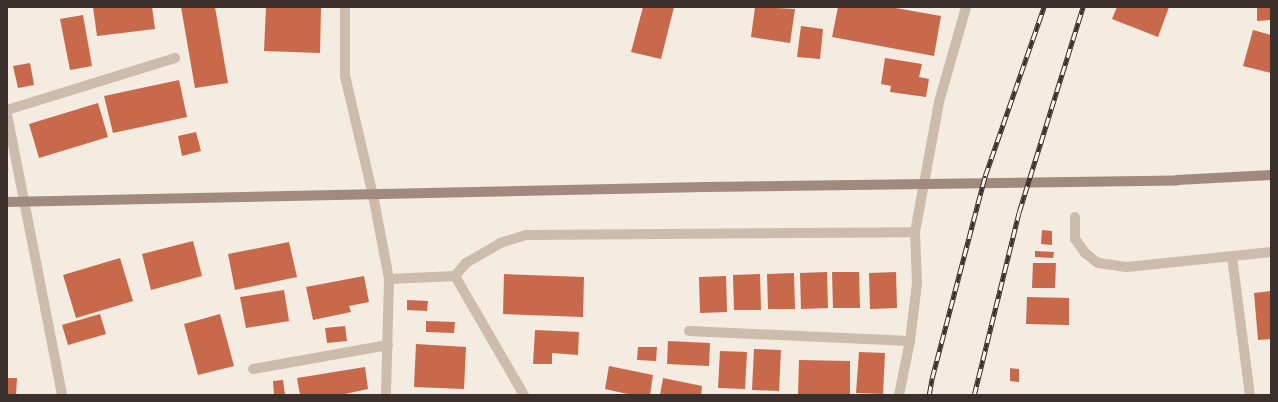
<!DOCTYPE html>
<html>
<head>
<meta charset="utf-8">
<style>
  body { margin:0 }
  #map { position:relative; width:1278px; height:402px; overflow:hidden; background:#f4ebe1; font-family:"Fira Sans",sans-serif }
  div>[style] { position:absolute }
  .building>* { inset:0; background:#c8694b }
  .lane>* { height:10px; margin:-5px; padding:0 5px; transform-origin:5px; border-radius:5px; background:#cdbbac }
  .street>* { height:10px; margin:-5px; padding:0 5px; transform-origin:5px; border-radius:5px; background:#cdbbac }
  .secondary>* { height:10px; margin:-5px; padding:0 5px; transform-origin:5px; border-radius:5px; background:#a18a7d }
  .rail>* { height:4.5px; margin-top:-2.25px; transform-origin:0; background:repeating-linear-gradient(90deg,#fbf5ee 0 9px,#3b302b 0 18px); box-sizing:border-box; border-block:1px solid #3b302b }
  span { translate:-50% -50%; white-space:nowrap; text-align:center; line-height:1.15; -webkit-text-stroke:4px #fbf5ee; paint-order:stroke }
  .frame { position:absolute; inset:0; border:8px solid #3b302b; pointer-events:none }
</style>
</head>
<body>
<div id="map">
  <div class="building">
    <div style="clip-path:polygon(93px 7px,152px 7px,155px 29px,97px 36px)"></div>
    <div style="clip-path:polygon(181px 7px,215px 7px,228px 83px,195px 88px)"></div>
    <div style="clip-path:polygon(266px 7px,321px 7px,320px 53px,264px 51px)"></div>
    <div style="clip-path:polygon(643px 7px,674px 7px,661px 59px,631px 52px)"></div>
    <div style="clip-path:polygon(755px 7px,795px 9px,790px 43px,751px 37px)"></div>
    <div style="clip-path:polygon(838px 7px,890px 7px,941px 16px,934px 56px,832px 37px)"></div>
    <div style="clip-path:polygon(1117px 7px,1169px 7px,1158px 37px,1112px 19px)"></div>
    <div style="clip-path:polygon(1257px 7px,1271px 7px,1271px 20px,1257px 21px)"></div>
    <div style="clip-path:polygon(83px 15px,92px 66px,70px 70px,60px 19px)"></div>
    <div style="clip-path:polygon(801px 26px,823px 29px,820px 59px,797px 57px)"></div>
    <div style="clip-path:polygon(1253px 30px,1271px 35px,1271px 73px,1243px 66px)"></div>
    <div style="clip-path:polygon(885px 58px,922px 64px,919px 77px,929px 79px,926px 97px,890px 92px,891px 86px,881px 84px)"></div>
    <div style="clip-path:polygon(30px 63px,34px 85px,18px 88px,13px 66px)"></div>
    <div style="clip-path:polygon(179px 80px,187px 117px,113px 133px,104px 96px)"></div>
    <div style="clip-path:polygon(98px 103px,108px 137px,39px 158px,29px 124px)"></div>
    <div style="clip-path:polygon(196px 132px,201px 151px,182px 156px,178px 136px)"></div>
    <div style="clip-path:polygon(1042px 230px,1052px 231px,1052px 245px,1041px 244px)"></div>
    <div style="clip-path:polygon(193px 241px,202px 276px,151px 290px,142px 254px)"></div>
    <div style="clip-path:polygon(289px 242px,297px 277px,235px 290px,228px 254px)"></div>
    <div style="clip-path:polygon(1035px 251px,1054px 252px,1053px 258px,1035px 257px)"></div>
    <div style="clip-path:polygon(120px 258px,133px 301px,76px 318px,63px 275px)"></div>
    <div style="clip-path:polygon(1033px 263px,1056px 263px,1055px 288px,1032px 288px)"></div>
    <div style="clip-path:polygon(827px 272px,828px 308px,801px 309px,800px 273px)"></div>
    <div style="clip-path:polygon(832px 272px,859px 272px,860px 308px,833px 308px)"></div>
    <div style="clip-path:polygon(896px 272px,897px 308px,870px 309px,869px 273px)"></div>
    <div style="clip-path:polygon(794px 273px,795px 309px,768px 309px,767px 274px)"></div>
    <div style="clip-path:polygon(504px 274px,584px 277px,583px 317px,503px 314px)"></div>
    <div style="clip-path:polygon(760px 274px,761px 310px,734px 310px,733px 275px)"></div>
    <div style="clip-path:polygon(364px 276px,369px 302px,349px 306px,351px 312px,313px 320px,306px 287px)"></div>
    <div style="clip-path:polygon(726px 276px,727px 312px,700px 313px,699px 277px)"></div>
    <div style="clip-path:polygon(284px 290px,289px 321px,246px 328px,240px 297px)"></div>
    <div style="clip-path:polygon(1271px 291px,1271px 339px,1258px 340px,1254px 293px)"></div>
    <div style="clip-path:polygon(1027px 297px,1069px 298px,1069px 325px,1026px 324px)"></div>
    <div style="clip-path:polygon(407px 300px,428px 301px,427px 311px,407px 310px)"></div>
    <div style="clip-path:polygon(100px 314px,106px 334px,68px 345px,62px 325px)"></div>
    <div style="clip-path:polygon(220px 314px,234px 366px,198px 375px,184px 324px)"></div>
    <div style="clip-path:polygon(426px 321px,455px 322px,454px 333px,426px 332px)"></div>
    <div style="clip-path:polygon(345px 326px,347px 341px,327px 343px,325px 328px)"></div>
    <div style="clip-path:polygon(535px 330px,579px 332px,578px 355px,552px 353px,552px 364px,533px 364px)"></div>
    <div style="clip-path:polygon(668px 341px,710px 343px,709px 366px,667px 364px)"></div>
    <div style="clip-path:polygon(416px 344px,466px 347px,464px 389px,414px 387px)"></div>
    <div style="clip-path:polygon(638px 347px,657px 347px,656px 361px,637px 360px)"></div>
    <div style="clip-path:polygon(754px 349px,781px 350px,779px 391px,752px 390px)"></div>
    <div style="clip-path:polygon(720px 351px,747px 352px,745px 389px,718px 388px)"></div>
    <div style="clip-path:polygon(859px 352px,885px 353px,883px 394px,856px 393px)"></div>
    <div style="clip-path:polygon(799px 360px,850px 361px,850px 395px,798px 395px)"></div>
    <div style="clip-path:polygon(609px 366px,653px 375px,650px 395px,632px 395px,605px 389px)"></div>
    <div style="clip-path:polygon(365px 367px,368px 389px,340px 395px,300px 395px,297px 378px)"></div>
    <div style="clip-path:polygon(1010px 368px,1019px 369px,1019px 382px,1010px 381px)"></div>
    <div style="clip-path:polygon(7px 378px,17px 378px,16px 395px,7px 395px)"></div>
    <div style="clip-path:polygon(663px 378px,702px 386px,701px 395px,660px 395px)"></div>
    <div style="clip-path:polygon(283px 380px,285px 395px,274px 395px,273px 381px)"></div>
  </div>
  <div class="lane">
    <div style="left:689px;top:331px;width:221px;rotate:2.6deg"></div>
  </div>
  <div class="street">
    <div style="left:345px;top:7px;width:69px;rotate:90deg"></div>
    <div style="left:345px;top:76px;width:122px;rotate:76.8deg"></div>
    <div style="left:373px;top:195px;width:86px;rotate:79.2deg"></div>
    <div style="left:389px;top:279px;width:116px;rotate:91.5deg"></div>
    <div style="left:7px;top:110px;width:176px;rotate:-17.2deg"></div>
    <div style="left:7px;top:114px;width:286px;rotate:78.9deg"></div>
    <div style="left:1075px;top:217px;width:22px;rotate:90deg"></div>
    <div style="left:1075px;top:239px;width:17px;rotate:54deg"></div>
    <div style="left:1085px;top:253px;width:16px;rotate:38deg"></div>
    <div style="left:1098px;top:263px;width:29px;rotate:8deg"></div>
    <div style="left:1127px;top:267px;width:145px;rotate:-5.9deg"></div>
    <div style="left:1232px;top:257px;width:139px;rotate:82.6deg"></div>
    <div style="left:455px;top:276px;width:138px;rotate:59.9deg"></div>
    <div style="left:389px;top:279px;width:66px;rotate:-2.6deg"></div>
    <div style="left:455px;top:276px;width:17px;rotate:-50deg"></div>
    <div style="left:466px;top:263px;width:39px;rotate:-30deg"></div>
    <div style="left:500px;top:243px;width:28px;rotate:-17deg"></div>
    <div style="left:527px;top:235px;width:388px;rotate:-0.4deg"></div>
    <div style="left:253px;top:369px;width:137px;rotate:-10.1deg"></div>
    <div style="left:899px;top:395px;width:55px;rotate:-78.5deg"></div>
    <div style="left:910px;top:341px;width:58px;rotate:-83.1deg"></div>
    <div style="left:917px;top:283px;width:51px;rotate:-92.2deg"></div>
    <div style="left:915px;top:232px;width:132px;rotate:-79.5deg"></div>
    <div style="left:939px;top:102px;width:99px;rotate:-74.1deg"></div>
  </div>
  <div class="secondary">
    <div style="left:7px;top:202px;width:698px;rotate:-1.23deg"></div>
    <div style="left:705px;top:187px;width:472px;rotate:-0.8deg"></div>
    <div style="left:1177px;top:180px;width:94px;rotate:-3deg"></div>
  </div>
  <div class="rail">
    <div style="left:929px;top:395px;width:17px;rotate:-80deg"></div>
    <div style="left:932px;top:378px;width:209px;rotate:-75.3deg"></div>
    <div style="left:985px;top:176px;width:179px;rotate:-70.8deg"></div>
    <div style="left:974px;top:395px;width:188px;rotate:-76.2deg"></div>
    <div style="left:1019px;top:212px;width:215px;rotate:-72.7deg"></div>
  </div>
  <div class="frame"></div>
</div>
</body>
</html>
